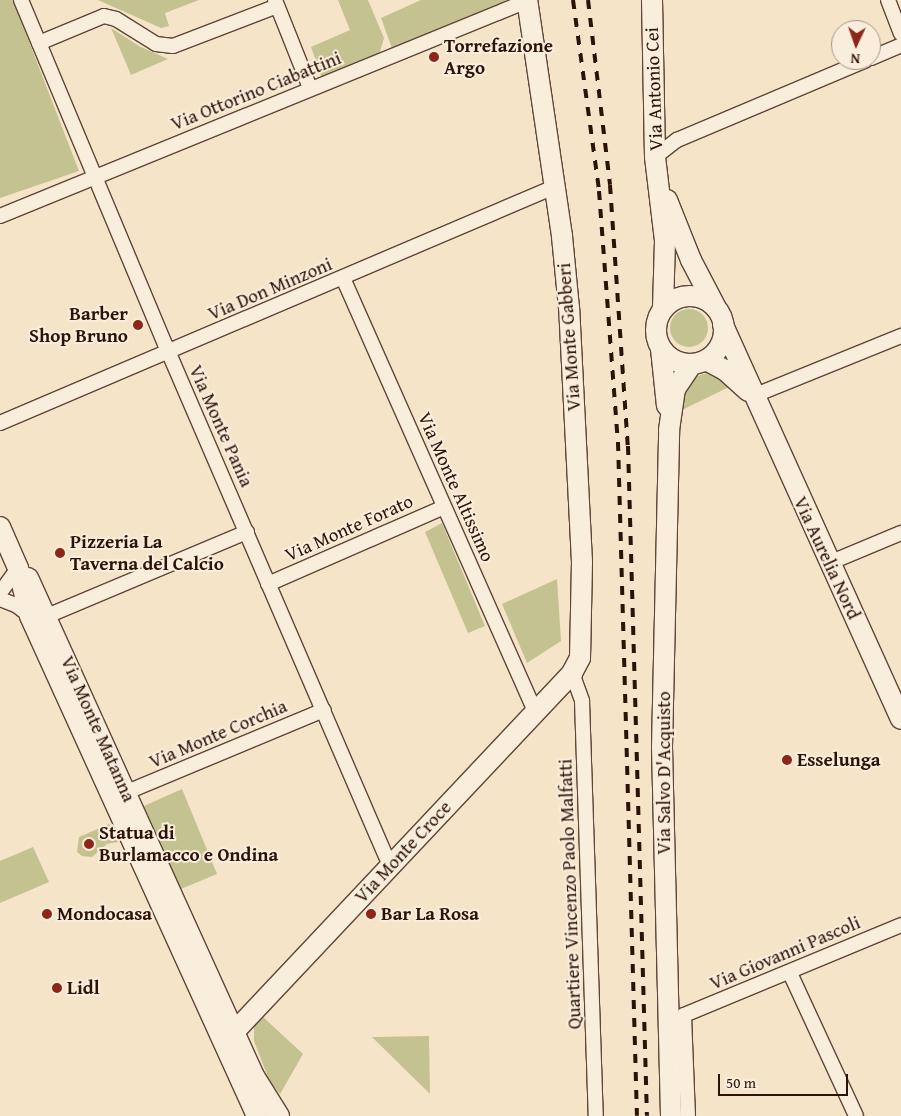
<!DOCTYPE html>
<html>
<head>
<meta charset="utf-8">
<style>
  body { margin:0 }
  #map { position:relative; width:901px; height:1116px; overflow:hidden; background:#f6e4c9; font-family:"Gentium Book Plus",serif }
  div>[style] { position:absolute }
  .green>* { inset:0; background:#c4c291 }
  .round { border-radius:50% }
  .roads { filter:drop-shadow(1px 0 #5f4638) drop-shadow(-1px 0 #5f4638) drop-shadow(0 1px #5f4638) drop-shadow(0 -1px #5f4638) }
  .street>* { height:14px; margin:-7px; padding:0 7px; transform-origin:7px; border-radius:7px; background:#f9eddc }
  .secondary>* { height:20px; margin:-10px; padding:0 10px; transform-origin:10px; border-radius:10px; background:#f9eddc }
  .secondary>.ring { margin:-10px; padding:0; box-sizing:content-box; background:none; border:20px solid #f9eddc; border-radius:50% }
  .rail>* { height:4px; margin-top:-2px; transform-origin:0; background:repeating-linear-gradient(90deg,#2d1208 0 9px,transparent 0 18px) }
  .dots>* { width:14px; height:14px; translate:-50% -50%; box-sizing:border-box; border:2px solid #f9eddc; border-radius:50% }
  span { translate:-50% -50%; white-space:nowrap; text-align:center; line-height:1.15; -webkit-text-stroke:4px #f9eddc; paint-order:stroke }
  .poi-label { font-size:19px; color:#2d1208; font-weight:700 }
  .left { translate:0 -50%; text-align:left }
  .right { translate:-100% -50%; text-align:right }
  .street-label { font-size:19px; color:#2d1208 }
  .north { position:absolute; left:831px; top:20px; width:50px; height:50px; box-sizing:border-box; background:#f9eddc; border:1px solid #a79587; border-radius:50%; rotate:183deg; font-size:14px; font-weight:700; line-height:20px; text-align:center; color:#2d1208 }
  .north::after { content:''; display:block; margin:auto; width:18px; height:22px; background:#8f2418; clip-path:polygon(50% 0,100% 100%,50% 72%,0 100%) }
  .scale { position:absolute; left:718px; top:1074px; width:130px; height:22px; box-sizing:border-box; border:2px solid #2d1208; border-top:0; padding-left:6px; font-size:15px; line-height:18px; white-space:nowrap; color:#2d1208; -webkit-text-stroke:4px #f9eddc; paint-order:stroke }
</style>
</head>
<body>
<div id="map">
  <div class="green">
    <div style="clip-path:polygon(0 0,13px 0,79px 171px,0 198px)"></div>
    <div style="clip-path:polygon(98px 0,199px 0,165px 13px,169px 26px,161px 28px)"></div>
    <div style="clip-path:polygon(338px 0,368px 0,384px 38px,379px 55px,322px 78px,311px 47px,350px 30px)"></div>
    <div style="clip-path:polygon(421px 0,505px 0,505px 5px,393px 51px,381px 18px)"></div>
    <div style="clip-path:polygon(111px 28px,139px 46px,168px 59px,131px 75px)"></div>
    <div class="round" style="left:670px;top:309px;width:38px;height:38px"></div>
    <div style="clip-path:polygon(707px 373px,719px 377px,729px 387px,682px 410px,683px 389px,694px 377px)"></div>
    <div style="clip-path:polygon(442px 523px,485px 626px,468px 633px,425px 532px)"></div>
    <div style="clip-path:polygon(557px 579px,561px 641px,527px 663px,502px 604px)"></div>
    <div style="clip-path:polygon(182px 789px,217px 874px,181px 889px,144px 806px)"></div>
    <div style="clip-path:polygon(109px 824px,118px 842px,107px 844px,92px 857px,82px 856px,77px 852px,79px 837px)"></div>
    <div style="clip-path:polygon(33px 847px,49px 882px,0 903px,0 861px)"></div>
    <div style="clip-path:polygon(262px 1016px,303px 1054px,280px 1094px,269px 1080px,254px 1041px,254px 1027px)"></div>
    <div style="clip-path:polygon(429px 1036px,430px 1094px,372px 1037px)"></div>
  </div>
  <div class="roads">
    <div class="street">
      <div style="left:21px;top:0;width:373px;rotate:67.3deg"></div>
      <div style="left:165px;top:344px;width:568px;rotate:66.68deg"></div>
      <div style="left:275px;top:0;width:95px;rotate:68.3deg"></div>
      <div style="left:888px;top:0;width:36px;rotate:69deg"></div>
      <div style="left:39px;top:43px;width:70px;rotate:-22.6deg"></div>
      <div style="left:104px;top:16px;width:12px;rotate:14deg"></div>
      <div style="left:116px;top:19px;width:47px;rotate:32deg"></div>
      <div style="left:156px;top:44px;width:17px;rotate:7deg"></div>
      <div style="left:173px;top:46px;width:111px;rotate:-21deg"></div>
      <div style="left:871px;top:58px;width:33px;rotate:-23deg"></div>
      <div style="left:655px;top:157px;width:28px;rotate:-38deg"></div>
      <div style="left:677px;top:140px;width:205px;rotate:-22.9deg"></div>
      <div style="left:0;top:216px;width:569px;rotate:-22.19deg"></div>
      <div style="left:343px;top:278px;width:474px;rotate:66.1deg"></div>
      <div style="left:753px;top:396px;width:160px;rotate:-22.1deg"></div>
      <div style="left:0;top:423px;width:602px;rotate:-23.07deg"></div>
      <div style="left:829px;top:563px;width:78px;rotate:-22.6deg"></div>
      <div style="left:268px;top:584px;width:192px;rotate:-23.6deg"></div>
      <div style="left:0;top:593px;width:31px;rotate:-54deg"></div>
      <div style="left:0;top:599px;width:17px;rotate:21deg"></div>
      <div style="left:16px;top:605px;width:18px;rotate:38deg"></div>
      <div style="left:47px;top:616px;width:217px;rotate:-22.8deg"></div>
      <div style="left:572px;top:673px;width:30px;rotate:70deg"></div>
      <div style="left:582px;top:701px;width:415px;rotate:88.1deg"></div>
      <div style="left:127px;top:792px;width:213px;rotate:-22.6deg"></div>
      <div style="left:790px;top:973px;width:157px;rotate:65.2deg"></div>
      <div style="left:688px;top:1116px;width:101px;rotate:-92.3deg"></div>
      <div style="left:684px;top:1015px;width:235px;rotate:-22.5deg"></div>
    </div>
    <div class="secondary">
      <div style="left:652px;top:0;width:157px;rotate:88.9deg"></div>
      <div style="left:655px;top:157px;width:85px;rotate:83.2deg"></div>
      <div style="left:665px;top:241px;width:68px;rotate:91.7deg"></div>
      <div style="left:667px;top:200px;width:65px;rotate:68.2deg"></div>
      <div style="left:691px;top:260px;width:54px;rotate:62.5deg"></div>
      <div class="ring" style="left:656px;top:296px;width:48px;height:48px"></div>
      <div style="left:723px;top:325px;width:432px;rotate:65.7deg"></div>
      <div style="left:661px;top:349px;width:57px;rotate:84deg"></div>
      <div style="left:706px;top:360px;width:21px;rotate:28deg"></div>
      <div style="left:725px;top:370px;width:31px;rotate:42deg"></div>
      <div style="left:0;top:527px;width:45px;rotate:66.3deg"></div>
      <div style="left:18px;top:568px;width:49px;rotate:76deg"></div>
      <div style="left:30px;top:616px;width:549px;rotate:65.58deg"></div>
      <div style="left:28px;top:578px;width:547px;rotate:65.59deg"></div>
      <div style="left:254px;top:1076px;width:47px;rotate:58deg"></div>
      <div style="left:235px;top:1031px;width:492px;rotate:-46.7deg"></div>
      <div style="left:572px;top:673px;width:17px;rotate:-62deg"></div>
      <div style="left:580px;top:658px;width:96px;rotate:-88.8deg"></div>
      <div style="left:582px;top:562px;width:254px;rotate:-92.9deg"></div>
      <div style="left:569px;top:308px;width:72px;rotate:-95.6deg"></div>
      <div style="left:562px;top:236px;width:239px;rotate:-98.4deg"></div>
      <div style="left:671px;top:1116px;width:369px;rotate:-91.4deg"></div>
      <div style="left:662px;top:747px;width:317px;rotate:-88.7deg"></div>
      <div style="left:669px;top:430px;width:41px;rotate:-81.7deg"></div>
      <div style="left:675px;top:389px;width:30px;rotate:-56deg"></div>
    </div>
  </div>
  <div class="rail">
    <div style="left:573px;top:0;width:193px;rotate:82.2deg"></div>
    <div style="left:599px;top:191px;width:252px;rotate:85.7deg"></div>
    <div style="left:618px;top:442px;width:674px;rotate:88.39deg"></div>
    <div style="left:588px;top:0;width:186px;rotate:83.2deg"></div>
    <div style="left:610px;top:185px;width:262px;rotate:86.1deg"></div>
    <div style="left:628px;top:446px;width:670px;rotate:88.38deg"></div>
  </div>
  <div class="dots">
    <div style="left:434px;top:57px;background:#8f2418"></div>
    <div style="left:138px;top:325px;background:#8f2418"></div>
    <div style="left:60px;top:553px;background:#8f2418"></div>
    <div style="left:787px;top:760px;background:#8f2418"></div>
    <div style="left:89px;top:844px;background:#8f2418"></div>
    <div style="left:47px;top:914px;background:#8f2418"></div>
    <div style="left:371px;top:914px;background:#8f2418"></div>
    <div style="left:57px;top:988px;background:#8f2418"></div>
  </div>
  <div class="poi-label">
    <span class="left" style="left:444px;top:57px">Torrefazione<br>Argo</span>
    <span class="right" style="left:128px;top:325px">Barber<br>Shop Bruno</span>
    <span class="left" style="left:70px;top:553px">Pizzeria La<br>Taverna del Calcio</span>
    <span class="left" style="left:797px;top:760px">Esselunga</span>
    <span class="left" style="left:99px;top:844px">Statua di<br>Burlamacco e Ondina</span>
    <span class="left" style="left:57px;top:914px">Mondocasa</span>
    <span class="left" style="left:381px;top:914px">Bar La Rosa</span>
    <span class="left" style="left:67px;top:988px">Lidl</span>
  </div>
  <div class="street-label">
    <span style="left:654px;top:89px;rotate:-92deg">Via Antonio Cei</span>
    <span style="left:256px;top:91px;rotate:-22deg">Via Ottorino Ciabattini</span>
    <span style="left:270px;top:289px;rotate:-23deg">Via Don Minzoni</span>
    <span style="left:569px;top:337px;rotate:-94deg">Via Monte Gabberi</span>
    <span style="left:221px;top:426px;rotate:66deg">Via Monte Pania</span>
    <span style="left:456px;top:487px;rotate:66deg">Via Monte Altissimo</span>
    <span style="left:349px;top:528px;rotate:-24deg">Via Monte Forato</span>
    <span style="left:827px;top:558px;rotate:65deg">Via Aurelia Nord</span>
    <span style="left:98px;top:729px;rotate:66deg">Via Monte Matanna</span>
    <span style="left:218px;top:734px;rotate:-23deg">Via Monte Corchia</span>
    <span style="left:664px;top:773px;rotate:-90deg">Via Salvo D'Acquisto</span>
    <span style="left:403px;top:852px;rotate:-47deg">Via Monte Croce</span>
    <span style="left:570px;top:894px;rotate:-92deg">Quartiere Vincenzo Paolo Malfatti</span>
    <span style="left:785px;top:953px;rotate:-23deg">Via Giovanni Pascoli</span>
  </div>
  <div class="north">N</div>
  <div class="scale">50 m</div>
</div>
</body>
</html>
